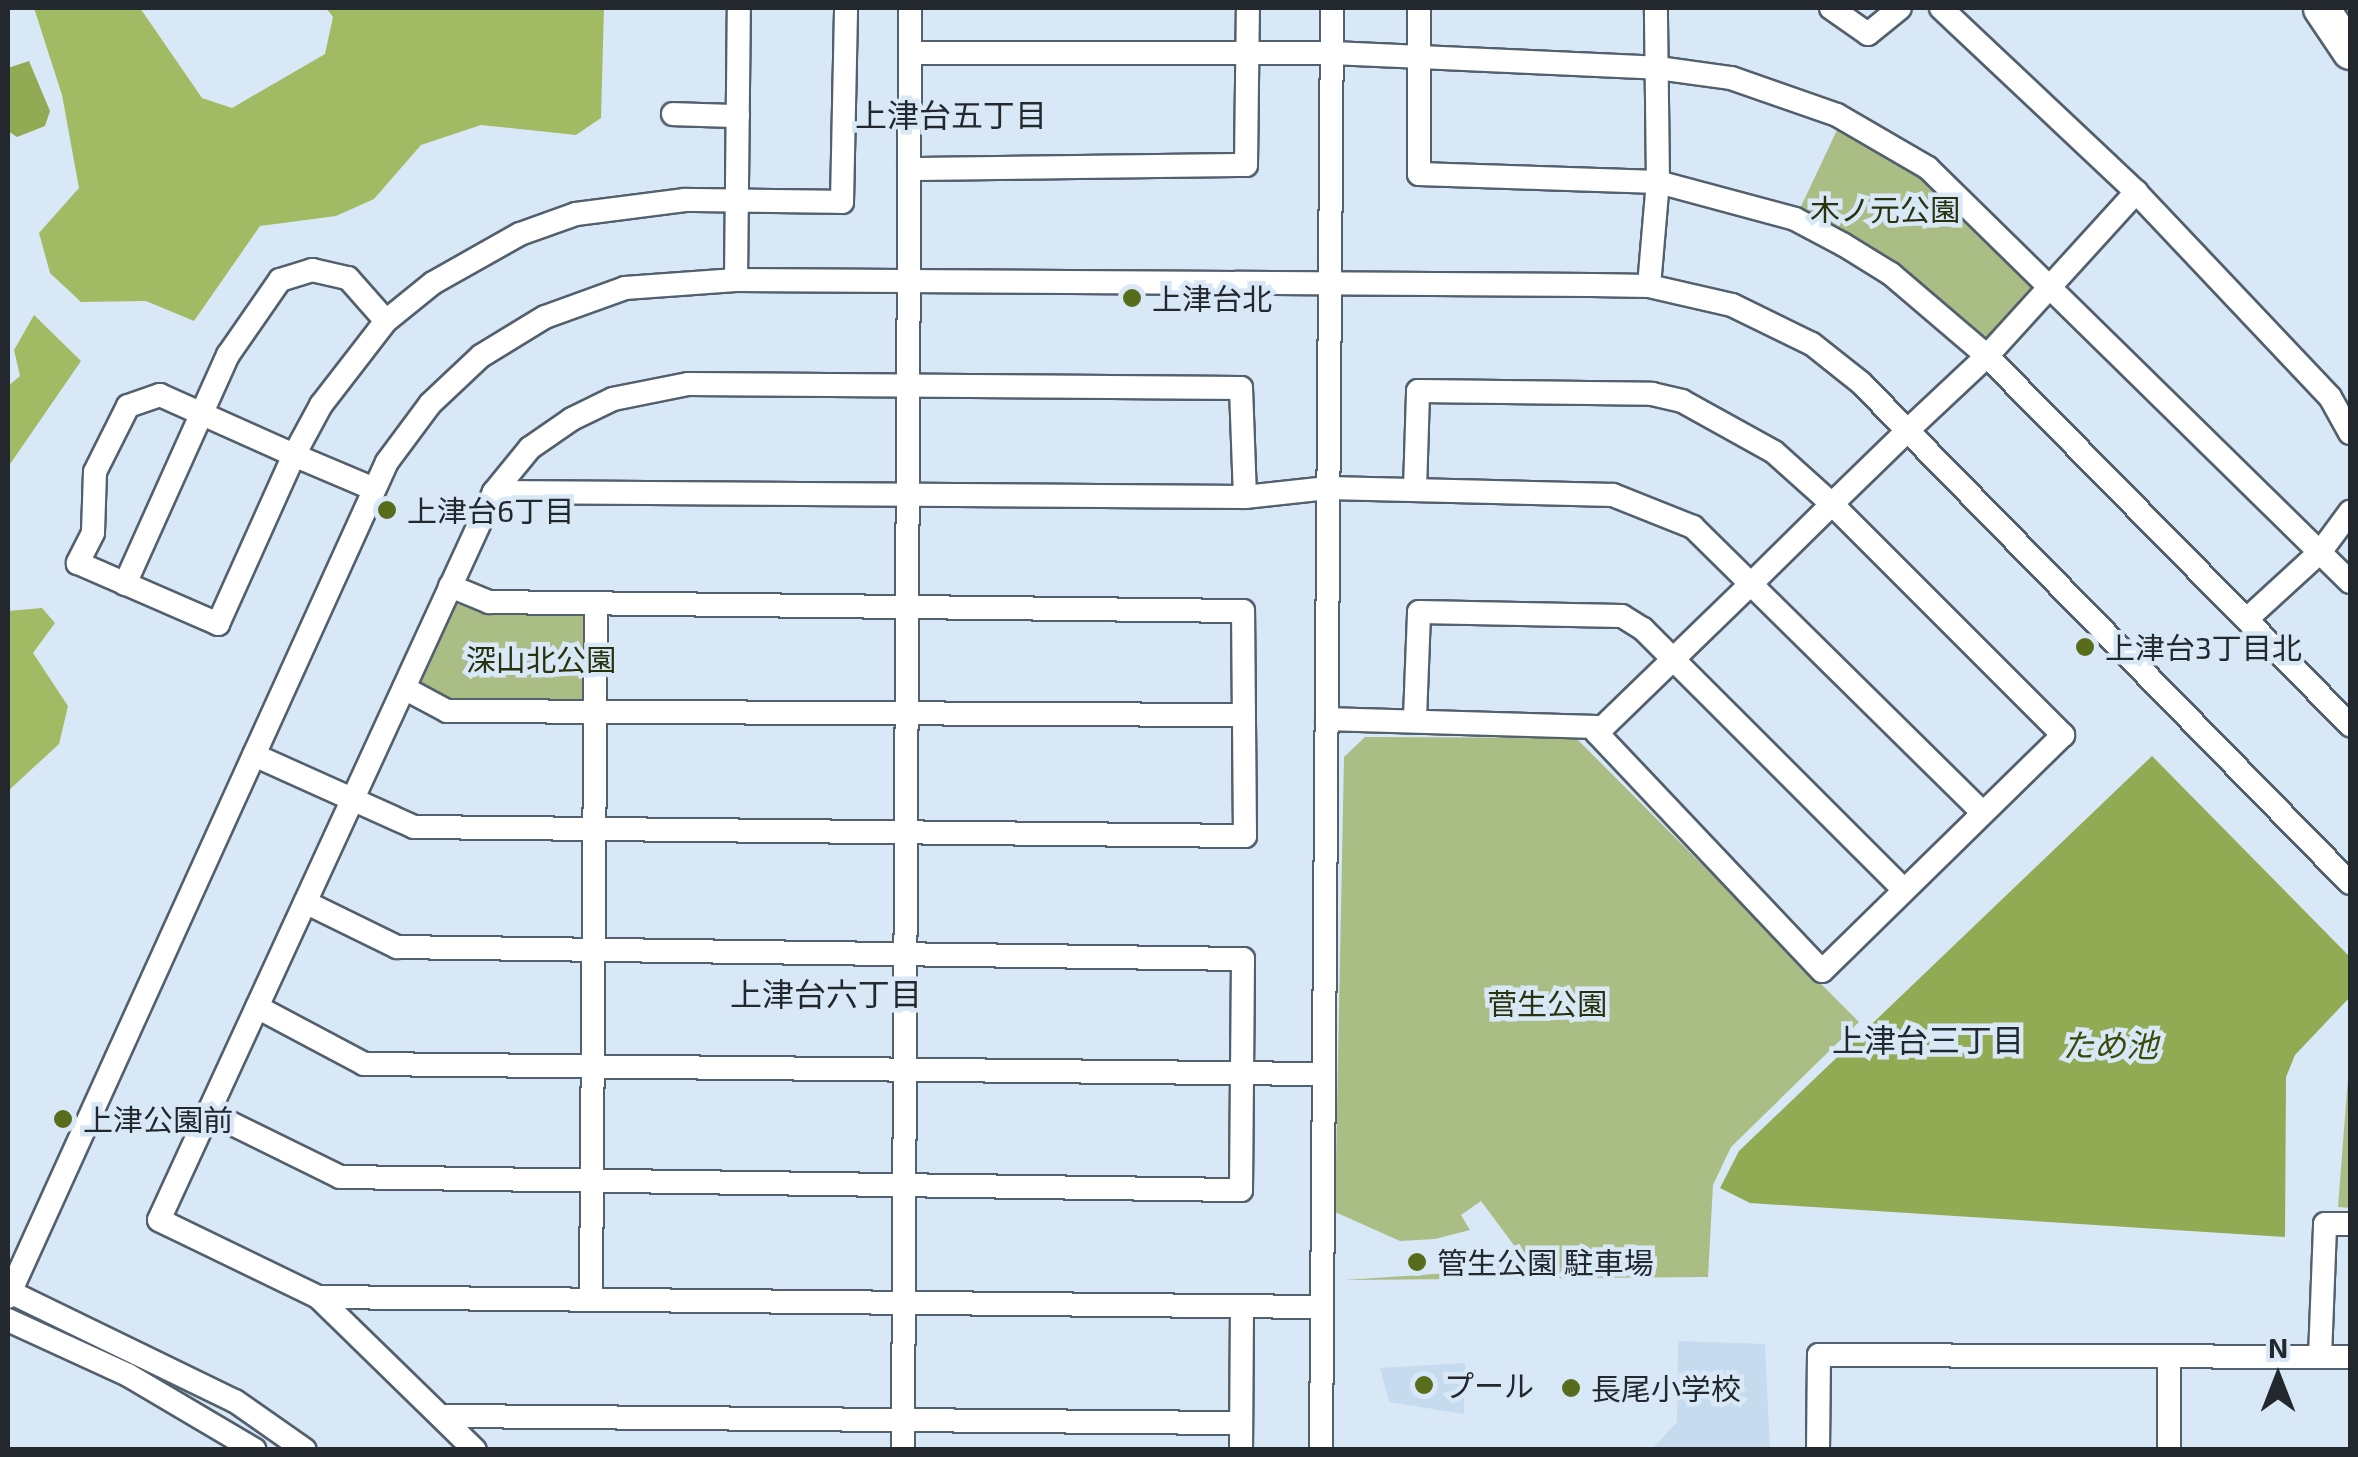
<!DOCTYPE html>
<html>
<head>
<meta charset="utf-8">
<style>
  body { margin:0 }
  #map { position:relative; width:2358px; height:1457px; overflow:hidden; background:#d9e8f7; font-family:"Exo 2","Noto Sans JP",sans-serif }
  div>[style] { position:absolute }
  .built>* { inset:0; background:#c6dbee }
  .green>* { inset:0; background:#aabd85 }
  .forest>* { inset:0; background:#a0bb64 }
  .water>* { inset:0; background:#90ab53 }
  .roads { filter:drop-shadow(2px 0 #53606d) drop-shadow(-2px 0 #53606d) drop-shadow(0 2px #53606d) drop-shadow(0 -2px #53606d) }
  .minor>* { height:22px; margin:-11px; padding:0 11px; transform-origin:11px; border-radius:11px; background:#fff }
  .highway>* { height:35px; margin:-17.5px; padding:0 17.5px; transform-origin:17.5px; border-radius:17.5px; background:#fff }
  .dots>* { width:28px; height:28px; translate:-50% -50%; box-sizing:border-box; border:5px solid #d9e8f7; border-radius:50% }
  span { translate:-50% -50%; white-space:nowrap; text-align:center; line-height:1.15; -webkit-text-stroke:9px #d9e8f7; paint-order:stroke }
  .park-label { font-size:30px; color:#28330e }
  .poi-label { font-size:30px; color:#22282d }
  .left { translate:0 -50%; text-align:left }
  .neighbourhood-label { font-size:32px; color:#22282d }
  .water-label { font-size:32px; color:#3a4a08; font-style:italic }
  .frame { position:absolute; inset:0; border:10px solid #22282d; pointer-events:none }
  .north { position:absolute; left:2228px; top:1327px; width:100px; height:100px; -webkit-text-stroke:8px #d9e8f7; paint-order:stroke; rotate:0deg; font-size:28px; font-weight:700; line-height:40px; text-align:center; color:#22282d }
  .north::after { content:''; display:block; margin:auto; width:35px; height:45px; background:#22282d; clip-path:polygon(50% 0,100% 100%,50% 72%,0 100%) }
</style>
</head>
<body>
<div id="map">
  <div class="built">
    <div style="clip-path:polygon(1678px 1341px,1765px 1344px,1770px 1449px,1652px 1449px,1677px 1422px)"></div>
    <div style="clip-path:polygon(1465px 1363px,1464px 1414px,1389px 1402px,1380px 1368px)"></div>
  </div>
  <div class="green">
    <div style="clip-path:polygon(1837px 130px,1920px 178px,2038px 286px,1986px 339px,1798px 213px)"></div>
    <div style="clip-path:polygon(457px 604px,484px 613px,581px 613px,588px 621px,586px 699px,579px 705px,450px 704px,424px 690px,421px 683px)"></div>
    <div style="clip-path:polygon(1365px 737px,1576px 738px,1859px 1022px,1731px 1147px,1713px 1185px,1708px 1277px,1344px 1280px,1481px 1271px,1516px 1248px,1481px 1201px,1461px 1215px,1470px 1230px,1435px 1239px,1400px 1241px,1335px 1212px,1344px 757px)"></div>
    <div style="clip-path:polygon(2350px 1052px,2350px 1208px,2338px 1207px)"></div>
  </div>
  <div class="forest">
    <div style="clip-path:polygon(34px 8px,140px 8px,202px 98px,232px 108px,325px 54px,333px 17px,326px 8px,604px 8px,601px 118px,576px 135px,481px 125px,421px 145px,374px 199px,336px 216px,260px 226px,194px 321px,146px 301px,81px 302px,50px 273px,39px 233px,79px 188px,62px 95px)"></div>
    <div style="clip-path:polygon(34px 315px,81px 361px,8px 467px,8px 386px,20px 376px,14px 350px)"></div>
    <div style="clip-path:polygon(42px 608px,55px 623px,33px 653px,68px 706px,59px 744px,8px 791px,8px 611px)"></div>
  </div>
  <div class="water">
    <div style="clip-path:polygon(29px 61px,50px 111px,45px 126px,17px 137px,8px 131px,8px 68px)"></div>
    <div style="clip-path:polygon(2152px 756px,2350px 957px,2350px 997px,2295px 1055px,2286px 1077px,2285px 1237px,1750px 1203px,1720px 1188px,1739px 1151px)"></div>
  </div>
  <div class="roads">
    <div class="minor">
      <div style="left:1419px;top:8px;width:166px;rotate:90deg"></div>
      <div style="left:1419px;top:174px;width:239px;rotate:1.9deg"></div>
      <div style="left:1658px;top:182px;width:142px;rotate:15.1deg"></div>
      <div style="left:1795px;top:219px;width:55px;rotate:28deg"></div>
      <div style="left:1844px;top:245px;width:55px;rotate:31.7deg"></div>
      <div style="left:1891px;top:274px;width:126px;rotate:40.5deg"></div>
      <div style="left:1987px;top:356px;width:518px;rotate:45.47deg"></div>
      <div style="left:1831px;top:8px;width:45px;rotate:35.1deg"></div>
      <div style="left:1868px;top:34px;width:41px;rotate:-39.1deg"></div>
      <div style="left:1941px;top:8px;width:268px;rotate:43.3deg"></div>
      <div style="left:2136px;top:192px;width:282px;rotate:46.6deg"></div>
      <div style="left:2330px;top:397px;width:41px;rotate:60.9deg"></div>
      <div style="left:910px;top:53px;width:422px"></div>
      <div style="left:1332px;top:53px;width:326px;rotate:2.6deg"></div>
      <div style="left:1658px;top:68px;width:74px;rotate:7.8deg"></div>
      <div style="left:1731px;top:78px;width:112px;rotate:19.2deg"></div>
      <div style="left:1837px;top:115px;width:105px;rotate:30.2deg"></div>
      <div style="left:1928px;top:168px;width:591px;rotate:44.45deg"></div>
      <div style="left:673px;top:114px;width:65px;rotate:1.8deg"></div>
      <div style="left:909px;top:169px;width:337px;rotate:-0.7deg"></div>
      <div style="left:1246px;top:165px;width:157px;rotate:-89.3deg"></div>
      <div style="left:736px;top:280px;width:272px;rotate:-89.4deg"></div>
      <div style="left:1649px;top:286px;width:104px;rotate:-85.1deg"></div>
      <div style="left:1658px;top:182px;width:174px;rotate:-90.7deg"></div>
      <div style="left:374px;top:489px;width:87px;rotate:-157deg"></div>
      <div style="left:294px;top:455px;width:147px;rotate:-155.9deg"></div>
      <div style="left:160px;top:395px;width:34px;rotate:161deg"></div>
      <div style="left:128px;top:406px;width:74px;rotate:116.6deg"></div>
      <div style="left:95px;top:472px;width:61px;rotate:91.9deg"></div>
      <div style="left:93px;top:533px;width:34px;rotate:117deg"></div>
      <div style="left:78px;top:563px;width:153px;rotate:23.5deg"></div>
      <div style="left:218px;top:624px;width:185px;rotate:-65.8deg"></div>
      <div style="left:294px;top:455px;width:57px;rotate:-61.6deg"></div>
      <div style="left:321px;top:405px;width:106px;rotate:-52.3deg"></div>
      <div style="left:386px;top:321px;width:60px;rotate:-39deg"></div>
      <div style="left:433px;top:283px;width:100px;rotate:-29.4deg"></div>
      <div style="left:520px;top:234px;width:59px;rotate:-19.7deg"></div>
      <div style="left:576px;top:214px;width:110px;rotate:-7.3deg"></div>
      <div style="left:685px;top:200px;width:157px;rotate:0.7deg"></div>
      <div style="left:842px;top:202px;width:194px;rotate:-88.8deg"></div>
      <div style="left:1415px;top:489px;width:98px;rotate:-88.2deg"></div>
      <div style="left:1418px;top:391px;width:234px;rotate:0.7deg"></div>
      <div style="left:1652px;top:394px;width:31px;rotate:13deg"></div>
      <div style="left:1682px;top:401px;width:105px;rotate:29deg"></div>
      <div style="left:1774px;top:452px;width:78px;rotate:41.9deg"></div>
      <div style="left:1832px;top:504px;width:327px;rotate:45deg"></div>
      <div style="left:2063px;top:735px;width:337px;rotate:135.6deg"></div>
      <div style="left:1822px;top:971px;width:328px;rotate:-133.4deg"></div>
      <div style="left:1597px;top:733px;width:216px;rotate:-44.1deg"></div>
      <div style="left:1752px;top:583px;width:112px;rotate:-44.6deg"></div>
      <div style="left:1832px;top:504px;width:105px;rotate:-44.2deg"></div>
      <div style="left:1907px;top:431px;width:110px;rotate:-43.2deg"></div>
      <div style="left:1987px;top:356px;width:222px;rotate:-47.7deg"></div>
      <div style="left:494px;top:492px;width:751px;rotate:0.38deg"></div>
      <div style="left:1245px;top:497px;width:83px;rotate:-6.2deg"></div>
      <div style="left:1328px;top:488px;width:285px;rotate:1.4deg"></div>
      <div style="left:1613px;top:495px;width:86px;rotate:21.8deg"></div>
      <div style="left:1693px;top:527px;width:407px;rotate:44.6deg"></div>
      <div style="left:1245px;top:497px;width:109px;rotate:-92.1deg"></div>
      <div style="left:1241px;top:388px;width:553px;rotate:-179.59deg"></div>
      <div style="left:688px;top:384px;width:76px;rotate:168.7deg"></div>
      <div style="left:613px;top:399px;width:46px;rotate:154deg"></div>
      <div style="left:572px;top:419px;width:51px;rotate:145.4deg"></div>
      <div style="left:530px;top:448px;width:57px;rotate:129.3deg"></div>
      <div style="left:494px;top:492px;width:801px;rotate:114.71deg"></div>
      <div style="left:159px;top:1220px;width:177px;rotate:25.8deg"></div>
      <div style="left:318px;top:1297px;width:1004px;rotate:0.57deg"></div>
      <div style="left:125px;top:584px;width:251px;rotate:-65.8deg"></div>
      <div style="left:228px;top:355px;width:91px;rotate:-55.3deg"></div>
      <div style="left:280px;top:280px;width:34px;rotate:-17deg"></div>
      <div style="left:312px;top:270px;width:37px;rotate:13deg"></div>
      <div style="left:348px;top:278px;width:57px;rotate:48.5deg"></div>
      <div style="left:2248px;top:618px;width:99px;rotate:-42.5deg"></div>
      <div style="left:2321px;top:551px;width:49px;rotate:-53.4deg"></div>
      <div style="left:404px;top:688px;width:49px;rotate:28.1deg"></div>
      <div style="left:447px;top:711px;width:795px;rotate:0.29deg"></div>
      <div style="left:1415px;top:718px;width:106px;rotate:-87.8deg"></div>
      <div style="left:1419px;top:612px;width:203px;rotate:1.1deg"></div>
      <div style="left:1622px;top:616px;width:25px;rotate:32deg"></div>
      <div style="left:1643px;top:629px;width:366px;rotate:45deg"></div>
      <div style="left:1327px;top:719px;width:276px;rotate:1.7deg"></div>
      <div style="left:254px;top:755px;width:175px;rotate:24.2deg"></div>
      <div style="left:414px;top:827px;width:831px;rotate:0.62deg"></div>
      <div style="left:1245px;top:836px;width:225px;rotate:-90.5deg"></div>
      <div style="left:1243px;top:611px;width:754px;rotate:-179.32deg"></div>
      <div style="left:489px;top:602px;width:42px;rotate:-157.7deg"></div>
      <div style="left:257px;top:1007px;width:121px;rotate:28deg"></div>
      <div style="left:364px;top:1064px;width:960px;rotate:0.6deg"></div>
      <div style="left:208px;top:1112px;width:147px;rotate:26.2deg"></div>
      <div style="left:340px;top:1177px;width:901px;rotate:0.83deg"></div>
      <div style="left:1241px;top:1190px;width:231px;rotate:-89.5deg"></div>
      <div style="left:1243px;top:959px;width:846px;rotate:-179.19deg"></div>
      <div style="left:397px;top:947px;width:102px;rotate:-153.9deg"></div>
      <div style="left:8px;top:1291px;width:252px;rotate:25.9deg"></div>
      <div style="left:235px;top:1401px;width:85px;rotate:35deg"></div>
      <div style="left:8px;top:1297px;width:917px;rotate:-65.59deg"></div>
      <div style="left:387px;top:462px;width:72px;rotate:-53.4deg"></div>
      <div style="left:430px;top:404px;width:70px;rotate:-43.3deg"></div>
      <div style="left:481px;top:356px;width:75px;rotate:-31.4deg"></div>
      <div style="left:545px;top:317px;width:85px;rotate:-19.9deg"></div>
      <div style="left:625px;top:288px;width:111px;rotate:-4.1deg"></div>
      <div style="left:736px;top:280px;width:856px;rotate:0.33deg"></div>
      <div style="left:1592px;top:285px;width:57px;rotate:1deg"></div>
      <div style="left:1649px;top:286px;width:85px;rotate:12.9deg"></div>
      <div style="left:1732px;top:305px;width:89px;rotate:26deg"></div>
      <div style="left:1812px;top:344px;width:63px;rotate:38.5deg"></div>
      <div style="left:1861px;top:383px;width:699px;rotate:45.64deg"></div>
      <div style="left:318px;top:1297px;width:219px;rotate:44.3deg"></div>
      <div style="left:591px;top:1300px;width:696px;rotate:-89.59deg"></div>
      <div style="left:8px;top:1320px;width:132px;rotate:24.6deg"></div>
      <div style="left:128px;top:1375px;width:147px;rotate:30.6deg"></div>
      <div style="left:2320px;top:1357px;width:133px;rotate:-87.8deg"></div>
      <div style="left:2325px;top:1224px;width:25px"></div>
      <div style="left:447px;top:1416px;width:794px;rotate:0.51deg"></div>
      <div style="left:903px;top:1450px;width:1442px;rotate:-89.72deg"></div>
      <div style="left:1241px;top:1450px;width:144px;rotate:-89.6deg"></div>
      <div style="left:1321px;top:1450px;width:1442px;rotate:-89.56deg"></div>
      <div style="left:1818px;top:1450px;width:95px;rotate:-89.4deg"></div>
      <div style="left:1819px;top:1355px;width:531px;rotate:0.22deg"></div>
      <div style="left:2169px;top:1450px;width:93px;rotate:-90deg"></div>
    </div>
    <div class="highway">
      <div style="left:2321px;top:8px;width:52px;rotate:56deg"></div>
    </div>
  </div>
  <div class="dots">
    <div style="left:1132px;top:298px;background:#576d1c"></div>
    <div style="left:387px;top:510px;background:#576d1c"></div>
    <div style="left:2085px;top:647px;background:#576d1c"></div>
    <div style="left:63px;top:1119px;background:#576d1c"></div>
    <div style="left:1417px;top:1262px;background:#576d1c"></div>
    <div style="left:1424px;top:1385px;background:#576d1c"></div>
    <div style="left:1571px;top:1388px;background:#576d1c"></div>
  </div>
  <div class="park-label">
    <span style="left:1885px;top:209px">木ノ元公園</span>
    <span style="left:541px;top:659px">深山北公園</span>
    <span style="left:1547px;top:1003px">菅生公園</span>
  </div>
  <div class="poi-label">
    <span class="left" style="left:1152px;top:298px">上津台北</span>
    <span class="left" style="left:407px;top:510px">上津台6丁目</span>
    <span class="left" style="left:2105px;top:647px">上津台3丁目北</span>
    <span class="left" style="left:83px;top:1119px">上津公園前</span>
    <span class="left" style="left:1437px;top:1262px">管生公園 駐車場</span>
    <span class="left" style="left:1444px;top:1385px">プール</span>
    <span class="left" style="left:1591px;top:1388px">長尾小学校</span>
  </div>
  <div class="neighbourhood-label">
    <span style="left:951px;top:114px">上津台五丁目</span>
    <span style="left:826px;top:993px">上津台六丁目</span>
    <span style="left:1928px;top:1039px">上津台三丁目</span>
  </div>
  <div class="water-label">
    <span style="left:2110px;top:1044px">ため池</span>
  </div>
  <div class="frame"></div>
  <div class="north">N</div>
</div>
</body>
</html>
